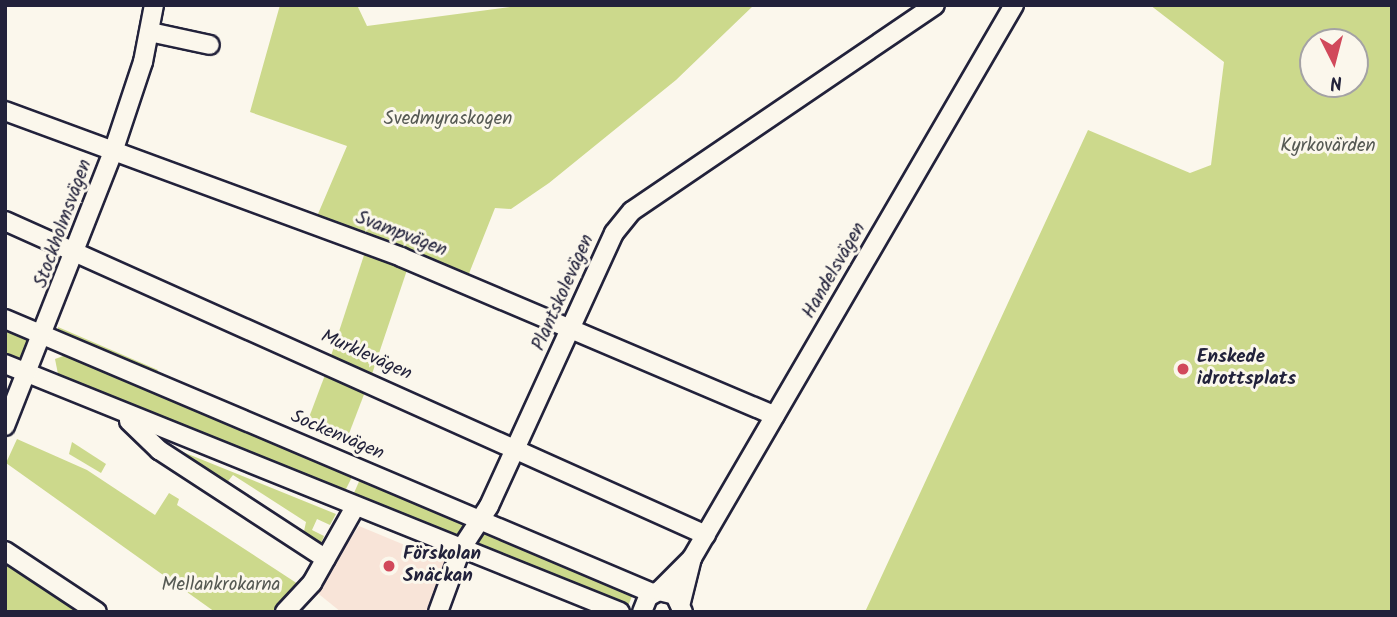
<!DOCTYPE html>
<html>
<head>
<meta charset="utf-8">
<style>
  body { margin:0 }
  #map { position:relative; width:1397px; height:617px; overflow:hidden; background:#fbf7ec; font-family:Kalam,sans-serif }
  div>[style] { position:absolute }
  .built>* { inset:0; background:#f8e4d8 }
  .green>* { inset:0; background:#ccd98c }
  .roads { filter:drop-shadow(2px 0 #22223b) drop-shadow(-2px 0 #22223b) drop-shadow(0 2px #22223b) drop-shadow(0 -2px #22223b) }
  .minor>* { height:18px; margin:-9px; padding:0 9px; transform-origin:9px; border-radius:9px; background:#fbf7ec }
  .dots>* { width:19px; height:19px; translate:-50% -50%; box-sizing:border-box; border:4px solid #fbf7ec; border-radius:50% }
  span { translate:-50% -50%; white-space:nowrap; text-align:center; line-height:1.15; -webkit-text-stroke:6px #fbf7ec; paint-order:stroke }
  .park-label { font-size:19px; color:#555953 }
  .street-label { font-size:19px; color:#22223b }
  .poi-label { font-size:19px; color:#22223b; font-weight:700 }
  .left { translate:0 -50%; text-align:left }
  .frame { position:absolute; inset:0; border:7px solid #22223b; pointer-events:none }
  .north { position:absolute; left:1299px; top:28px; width:70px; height:70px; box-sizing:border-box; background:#fbf7ec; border:2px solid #a4a2a5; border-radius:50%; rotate:174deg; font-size:19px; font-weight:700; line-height:28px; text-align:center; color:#22223b }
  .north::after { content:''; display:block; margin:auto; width:24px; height:32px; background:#d1495b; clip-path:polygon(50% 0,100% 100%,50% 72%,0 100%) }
</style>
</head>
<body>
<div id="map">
  <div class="built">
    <div style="clip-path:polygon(359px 526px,448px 563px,429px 612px,341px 612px,315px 591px)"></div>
  </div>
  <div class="green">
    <div style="clip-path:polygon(280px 5px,357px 5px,367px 26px,525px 5px,754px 5px,676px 80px,549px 183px,511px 209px,495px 208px,468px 276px,315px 221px,347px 146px,250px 112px)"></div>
    <div style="clip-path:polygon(evenodd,1150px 5px,1392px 5px,1392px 612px,865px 612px,1088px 130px,1190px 173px,1211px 165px,1224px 62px,1150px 5px,1313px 42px,1355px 42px,1355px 84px,1313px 84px,1313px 42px)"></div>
    <div style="clip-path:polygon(366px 249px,408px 267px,371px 377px,330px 359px)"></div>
    <div style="clip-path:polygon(5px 328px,31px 339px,22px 364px,5px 357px)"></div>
    <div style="clip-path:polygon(58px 329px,58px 327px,158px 370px,155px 375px)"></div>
    <div style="clip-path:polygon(66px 355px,354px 473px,345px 491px,58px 374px,55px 359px)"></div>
    <div style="clip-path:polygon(328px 367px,368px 384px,345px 444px,305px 428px)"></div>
    <div style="clip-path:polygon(17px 439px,87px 470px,155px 515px,169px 493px,179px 499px,177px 505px,298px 584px,273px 612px,215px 612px,6px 463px)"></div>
    <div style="clip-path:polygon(72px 442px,106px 464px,101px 473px,69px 454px)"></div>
    <div style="clip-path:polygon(168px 446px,336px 514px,330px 525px,317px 519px,312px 530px,324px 536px,320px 546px,303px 536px,306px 522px,233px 475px,225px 485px)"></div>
    <div style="clip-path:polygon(361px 477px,466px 522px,459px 539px,354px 493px)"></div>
    <div style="clip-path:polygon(367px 519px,450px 552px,451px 555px,366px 522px)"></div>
    <div style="clip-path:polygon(479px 530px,634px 592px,627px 608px,473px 545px)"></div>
    <div style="clip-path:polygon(5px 558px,83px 612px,5px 612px)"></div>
  </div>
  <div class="roads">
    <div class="minor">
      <div style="left:150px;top:32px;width:61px;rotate:12.2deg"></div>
      <div style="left:5px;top:111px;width:422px;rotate:20.2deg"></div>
      <div style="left:401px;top:257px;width:406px;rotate:23deg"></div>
      <div style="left:5px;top:221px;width:768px;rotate:24.13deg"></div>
      <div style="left:5px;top:319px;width:703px;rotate:22.95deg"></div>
      <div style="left:5px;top:364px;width:663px;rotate:21.96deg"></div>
      <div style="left:129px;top:421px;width:42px;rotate:44deg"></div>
      <div style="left:159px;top:450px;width:199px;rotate:33.1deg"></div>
      <div style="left:5px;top:426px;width:298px;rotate:-68.5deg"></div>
      <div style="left:114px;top:149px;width:92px;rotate:-71.6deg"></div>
      <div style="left:143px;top:62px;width:58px;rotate:-79.1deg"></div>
      <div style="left:5px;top:551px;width:110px;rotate:33.5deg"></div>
      <div style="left:659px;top:591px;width:47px;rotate:-45deg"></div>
      <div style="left:692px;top:558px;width:640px;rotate:-59.79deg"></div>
      <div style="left:681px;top:602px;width:45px;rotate:-76deg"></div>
      <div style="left:285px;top:612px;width:40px;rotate:-47deg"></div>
      <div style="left:312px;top:583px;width:87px;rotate:-60.5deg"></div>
      <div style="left:438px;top:612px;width:67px;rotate:-69.9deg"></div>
      <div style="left:461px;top:549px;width:51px;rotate:-56.9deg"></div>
      <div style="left:489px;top:506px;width:300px;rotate:-65.4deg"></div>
      <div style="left:614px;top:233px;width:28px;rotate:-51deg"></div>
      <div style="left:632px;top:211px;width:366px;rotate:-34.2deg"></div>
      <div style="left:642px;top:612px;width:16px;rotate:-68deg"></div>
      <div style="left:648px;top:597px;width:13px;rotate:-29deg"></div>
      <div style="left:659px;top:591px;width:16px;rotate:14deg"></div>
      <div style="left:675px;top:595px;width:19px;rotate:65deg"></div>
    </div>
  </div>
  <div class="dots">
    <div style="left:1183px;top:369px;background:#d1495b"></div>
    <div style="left:389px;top:566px;background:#d1495b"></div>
  </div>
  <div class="park-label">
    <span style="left:448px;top:120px">Svedmyraskogen</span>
    <span style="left:1328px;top:147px">Kyrkovärden</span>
    <span style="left:221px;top:586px">Mellankrokarna</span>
  </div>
  <div class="street-label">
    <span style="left:64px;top:224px;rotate:-70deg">Stockholmsvägen</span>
    <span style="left:401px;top:235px;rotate:21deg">Svampvägen</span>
    <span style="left:835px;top:271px;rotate:-60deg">Handelsvägen</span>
    <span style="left:564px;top:293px;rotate:-66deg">Plantskolevägen</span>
    <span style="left:366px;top:356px;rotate:24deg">Murklevägen</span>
    <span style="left:337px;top:436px;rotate:23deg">Sockenvägen</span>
  </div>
  <div class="poi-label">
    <span class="left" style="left:1197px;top:369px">Enskede<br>idrottsplats</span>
    <span class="left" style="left:403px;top:566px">Förskolan<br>Snäckan</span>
  </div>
  <div class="frame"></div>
  <div class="north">N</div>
</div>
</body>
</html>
